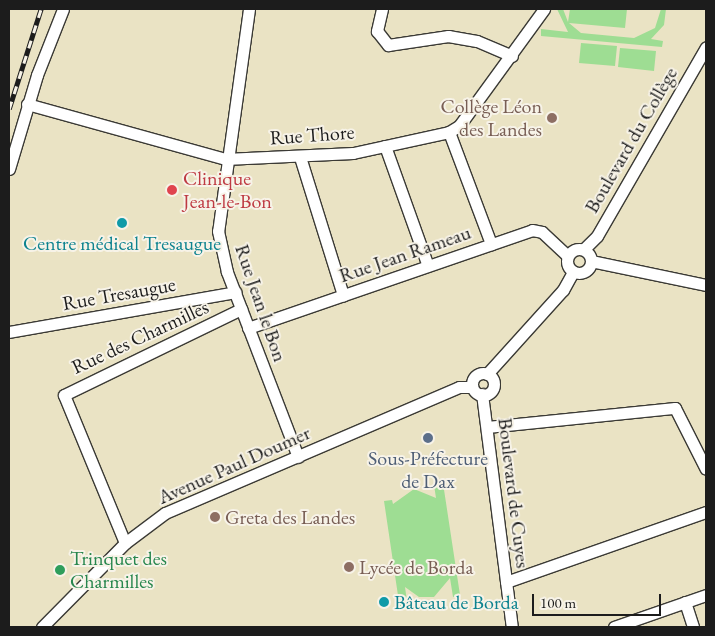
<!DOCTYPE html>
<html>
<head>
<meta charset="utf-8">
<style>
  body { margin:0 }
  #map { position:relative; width:715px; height:636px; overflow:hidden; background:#eae3c4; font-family:"EB Garamond",serif }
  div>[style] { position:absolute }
  .green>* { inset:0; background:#9edd93 }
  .roads { filter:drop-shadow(1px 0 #3b3a35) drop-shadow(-1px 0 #3b3a35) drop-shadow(0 1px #3b3a35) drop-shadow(0 -1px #3b3a35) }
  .minor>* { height:11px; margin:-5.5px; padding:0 5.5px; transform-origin:5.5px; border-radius:5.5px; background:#fff }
  .minor>.ring { margin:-5.5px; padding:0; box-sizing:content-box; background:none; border:11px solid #fff; border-radius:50% }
  .rail>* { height:4.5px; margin-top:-2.25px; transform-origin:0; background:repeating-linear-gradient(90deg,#f7f3e8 0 8px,#1c1c1c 0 16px); box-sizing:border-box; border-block:1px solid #1c1c1c }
  .dots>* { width:14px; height:14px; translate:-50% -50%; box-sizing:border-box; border:2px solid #f7f3e8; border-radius:50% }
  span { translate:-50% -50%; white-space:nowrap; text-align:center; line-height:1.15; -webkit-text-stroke:4px #f7f3e8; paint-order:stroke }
  .education-label { font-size:20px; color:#785e54 }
  .right { translate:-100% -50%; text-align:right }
  .left { translate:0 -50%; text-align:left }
  .street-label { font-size:20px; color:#1c1c1c }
  .health-label { font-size:20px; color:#be3a42 }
  .culture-label { font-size:20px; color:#0d838f }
  .service-label { font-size:20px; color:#4e5e75 }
  .leisure-label { font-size:20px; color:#27864d }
  .frame { position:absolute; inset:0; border:10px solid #1c1c1c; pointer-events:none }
  .scale { position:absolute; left:532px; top:594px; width:129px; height:22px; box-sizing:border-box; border:2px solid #1c1c1c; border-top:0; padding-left:6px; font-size:15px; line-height:18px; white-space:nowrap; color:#1c1c1c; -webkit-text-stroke:4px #f7f3e8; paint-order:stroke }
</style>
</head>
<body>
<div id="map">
  <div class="green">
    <div style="clip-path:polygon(557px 9px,563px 9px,568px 22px,570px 9px,627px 9px,625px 28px,569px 23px,581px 33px,634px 38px,655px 28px,661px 9px,666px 9px,664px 25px,651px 39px,663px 41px,662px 47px,541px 36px,541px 29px,568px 32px)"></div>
    <div style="clip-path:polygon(581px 43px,617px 46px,615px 66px,579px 63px)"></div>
    <div style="clip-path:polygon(620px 48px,656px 51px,654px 71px,618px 67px)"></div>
    <div style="clip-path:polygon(443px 483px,460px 595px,453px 597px,450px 578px,434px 597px,419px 597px,405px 587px,408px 608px,400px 609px,384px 501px,392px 500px,393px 504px,414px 489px,436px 498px,434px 485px)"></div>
  </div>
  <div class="roads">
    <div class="minor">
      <div style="left:249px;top:9px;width:224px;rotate:97.9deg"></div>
      <div style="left:218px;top:231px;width:42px;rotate:77.6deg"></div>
      <div style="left:227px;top:272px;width:198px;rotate:69deg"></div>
      <div style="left:382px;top:9px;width:23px;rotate:103deg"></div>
      <div style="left:377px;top:31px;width:18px;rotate:52deg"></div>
      <div style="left:388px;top:45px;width:61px;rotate:-8.5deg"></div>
      <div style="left:448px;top:36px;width:29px;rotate:10deg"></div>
      <div style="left:477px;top:41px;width:38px;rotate:23deg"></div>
      <div style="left:27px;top:104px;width:205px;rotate:15.5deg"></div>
      <div style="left:225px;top:159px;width:128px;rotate:-2.7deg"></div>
      <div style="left:353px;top:153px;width:98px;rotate:-12.3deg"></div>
      <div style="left:449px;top:132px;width:12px;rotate:-31deg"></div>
      <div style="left:459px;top:126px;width:145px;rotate:-54deg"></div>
      <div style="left:449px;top:132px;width:120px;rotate:69.4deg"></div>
      <div style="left:385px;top:146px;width:127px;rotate:70.3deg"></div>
      <div style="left:300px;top:157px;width:145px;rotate:72.7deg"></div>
      <div style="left:9px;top:169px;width:98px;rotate:-73.4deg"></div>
      <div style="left:37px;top:75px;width:71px;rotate:-68.5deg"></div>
      <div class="ring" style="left:567px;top:249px;width:13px;height:13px"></div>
      <div style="left:584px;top:249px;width:18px;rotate:-45deg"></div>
      <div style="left:597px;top:236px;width:218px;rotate:-60deg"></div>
      <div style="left:591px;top:261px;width:117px;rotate:11.8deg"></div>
      <div style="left:248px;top:328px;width:300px;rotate:-19deg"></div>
      <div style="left:532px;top:230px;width:10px;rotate:11deg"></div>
      <div style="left:542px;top:232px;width:34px;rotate:43deg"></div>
      <div style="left:9px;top:332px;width:230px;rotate:-10deg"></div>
      <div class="ring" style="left:472px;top:373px;width:11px;height:11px"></div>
      <div style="left:487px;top:374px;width:113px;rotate:-47.9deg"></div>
      <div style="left:563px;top:290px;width:21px;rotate:-61deg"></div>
      <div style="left:482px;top:394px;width:235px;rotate:82.7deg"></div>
      <div style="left:487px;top:427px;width:189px;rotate:-5.8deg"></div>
      <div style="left:675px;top:408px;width:68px;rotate:63.1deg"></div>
      <div style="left:125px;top:543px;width:160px;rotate:-112.4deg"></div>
      <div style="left:64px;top:395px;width:197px;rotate:-25.9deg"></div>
      <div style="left:506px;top:582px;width:212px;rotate:-19.3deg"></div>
      <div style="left:685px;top:602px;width:26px;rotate:72deg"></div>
      <div style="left:42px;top:627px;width:118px;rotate:-45.3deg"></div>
      <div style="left:125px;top:543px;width:50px;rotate:-36.9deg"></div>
      <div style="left:165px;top:513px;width:320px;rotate:-23.2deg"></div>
      <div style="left:459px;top:387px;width:13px"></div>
      <div style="left:614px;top:627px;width:97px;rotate:-19.2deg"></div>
    </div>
  </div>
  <div class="rail">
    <div style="left:9px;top:109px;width:105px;rotate:-72.3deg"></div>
  </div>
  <div class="dots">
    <div style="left:552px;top:118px;background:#8d6e63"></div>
    <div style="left:172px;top:190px;background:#e0444e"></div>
    <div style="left:122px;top:223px;background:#0f9aa8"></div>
    <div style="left:428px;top:438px;background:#5c6f8a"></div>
    <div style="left:215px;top:517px;background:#8d6e63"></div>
    <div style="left:349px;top:567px;background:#8d6e63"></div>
    <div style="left:60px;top:570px;background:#2e9e5b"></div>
    <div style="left:384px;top:602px;background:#0f9aa8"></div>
  </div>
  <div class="education-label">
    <span class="right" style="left:542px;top:118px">Collège Léon<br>des Landes</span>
    <span class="left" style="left:225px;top:517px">Greta des Landes</span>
    <span class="left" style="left:359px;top:567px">Lycée de Borda</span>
  </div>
  <div class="street-label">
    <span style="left:312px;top:135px;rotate:-4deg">Rue Thore</span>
    <span style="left:631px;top:140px;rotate:-60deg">Boulevard du Collège</span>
    <span style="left:405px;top:254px;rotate:-19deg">Rue Jean Rameau</span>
    <span style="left:119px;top:294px;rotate:-10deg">Rue Tresaugue</span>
    <span style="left:261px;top:303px;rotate:71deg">Rue Jean le Bon</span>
    <span style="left:140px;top:337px;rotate:-25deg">Rue des Charmilles</span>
    <span style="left:234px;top:465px;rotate:-24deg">Avenue Paul Doumer</span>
    <span style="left:514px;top:493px;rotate:83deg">Boulevard de Cuyes</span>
  </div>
  <div class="health-label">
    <span class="left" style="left:183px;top:190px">Clinique<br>Jean-le-Bon</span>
  </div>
  <div class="culture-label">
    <span style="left:122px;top:243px">Centre médical Tresaugue</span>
    <span class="left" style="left:394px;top:602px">Bâteau de Borda</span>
  </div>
  <div class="service-label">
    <span style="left:428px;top:470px">Sous-Préfecture<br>de Dax</span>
  </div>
  <div class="leisure-label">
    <span class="left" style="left:70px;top:570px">Trinquet des<br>Charmilles</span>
  </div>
  <div class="frame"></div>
  <div class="scale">100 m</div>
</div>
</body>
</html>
